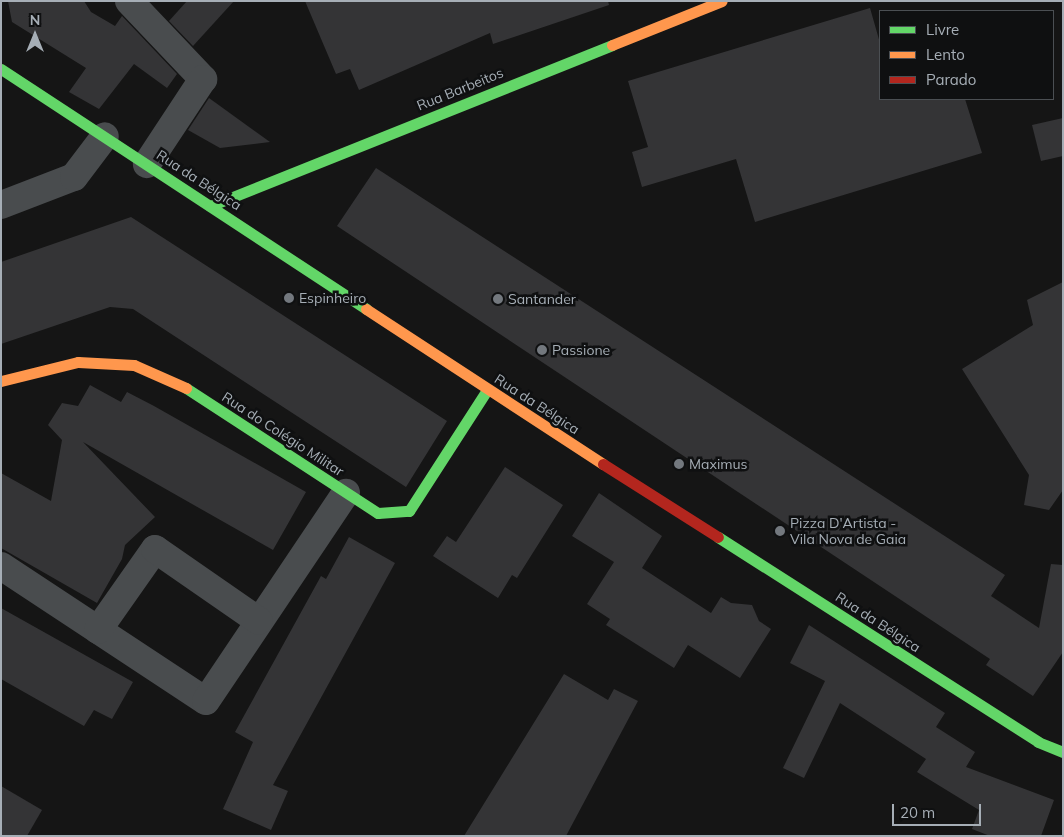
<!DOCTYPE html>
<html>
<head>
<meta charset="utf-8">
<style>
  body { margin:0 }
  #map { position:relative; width:1064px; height:837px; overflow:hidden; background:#151515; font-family:Mulish,sans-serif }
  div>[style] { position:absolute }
  .building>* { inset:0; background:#343436 }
  .street>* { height:28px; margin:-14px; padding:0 14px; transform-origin:14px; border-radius:14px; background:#494c4e }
  .fast>* { height:11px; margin:-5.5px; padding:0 5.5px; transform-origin:5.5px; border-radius:5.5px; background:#63d668 }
  .slow>* { height:11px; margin:-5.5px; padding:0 5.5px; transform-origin:5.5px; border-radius:5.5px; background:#ff974d }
  .jam>* { height:11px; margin:-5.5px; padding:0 5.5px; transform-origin:5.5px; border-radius:5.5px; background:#b3261e }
  .dots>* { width:14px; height:14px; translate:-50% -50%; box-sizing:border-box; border:2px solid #0f1011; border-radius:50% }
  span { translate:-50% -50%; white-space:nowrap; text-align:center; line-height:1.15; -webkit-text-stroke:5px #0f1011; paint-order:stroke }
  .street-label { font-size:14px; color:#a6aeb6 }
  .poi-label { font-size:14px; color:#a6aeb6 }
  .left { translate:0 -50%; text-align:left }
  .frame { position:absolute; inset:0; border:2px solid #a6aeb6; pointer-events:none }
  .legend { position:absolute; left:879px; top:10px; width:175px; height:90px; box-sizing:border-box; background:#0f1011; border:1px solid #4b4f53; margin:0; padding:6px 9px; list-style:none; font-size:15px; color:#a6aeb6 }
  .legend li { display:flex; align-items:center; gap:10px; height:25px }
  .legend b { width:25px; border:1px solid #4b4f53 }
  .north { position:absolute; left:10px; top:10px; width:50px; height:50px; -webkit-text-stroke:4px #0f1011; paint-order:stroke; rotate:0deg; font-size:14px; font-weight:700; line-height:20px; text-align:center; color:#a6aeb6 }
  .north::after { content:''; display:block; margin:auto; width:18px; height:22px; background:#a6aeb6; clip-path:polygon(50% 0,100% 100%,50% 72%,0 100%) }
  .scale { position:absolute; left:892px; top:804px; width:89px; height:22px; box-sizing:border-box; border:2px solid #a6aeb6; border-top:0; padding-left:6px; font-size:15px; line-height:18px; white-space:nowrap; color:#a6aeb6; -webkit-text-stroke:4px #0f1011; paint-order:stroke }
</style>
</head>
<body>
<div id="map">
  <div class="building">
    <div style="clip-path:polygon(8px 1px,84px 1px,91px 12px,115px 26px,122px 16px,177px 74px,167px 88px,134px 64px,99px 109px,69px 92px,86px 68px,12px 22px)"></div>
    <div style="clip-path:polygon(187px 1px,234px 1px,193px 46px,169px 21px)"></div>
    <div style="clip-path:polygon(305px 1px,608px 1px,609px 5px,493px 44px,490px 33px,359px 90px,350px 69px,336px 74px)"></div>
    <div style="clip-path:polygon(870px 8px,880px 43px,880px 99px,965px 99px,982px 153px,755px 222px,736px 159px,642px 187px,632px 152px,648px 147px,628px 81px)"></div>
    <div style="clip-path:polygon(209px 98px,270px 142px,220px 148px,188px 130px)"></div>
    <div style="clip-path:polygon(1063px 118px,1063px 156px,1041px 161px,1032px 125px)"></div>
    <div style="clip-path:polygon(376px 168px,1005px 575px,991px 596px,1039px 628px,1051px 564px,1063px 565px,1063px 652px,1033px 696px,986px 665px,990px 659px,337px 226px)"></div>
    <div style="clip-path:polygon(131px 217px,447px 421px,406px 487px,133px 309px,110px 307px,1px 344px,1px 262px)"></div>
    <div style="clip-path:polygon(1063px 282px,1063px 490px,1049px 510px,1024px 505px,1029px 475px,962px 369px,1033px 325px,1027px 300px)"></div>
    <div style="clip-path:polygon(90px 385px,121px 402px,127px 392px,154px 406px,306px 492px,273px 550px,83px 442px,155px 517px,125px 545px,122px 559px,97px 603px,1px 548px,1px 473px,51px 501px,62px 440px,48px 425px,62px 403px,78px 406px)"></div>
    <div style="clip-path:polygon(505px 467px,563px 505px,517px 578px,512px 575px,498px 598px,433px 556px,447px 536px,456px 542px)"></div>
    <div style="clip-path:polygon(599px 493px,662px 536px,642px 568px,711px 613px,721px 597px,731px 603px,752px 605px,759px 621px,771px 629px,740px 678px,688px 645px,674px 668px,606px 625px,610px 619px,587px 604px,614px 562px,572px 536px)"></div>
    <div style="clip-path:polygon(349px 537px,395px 563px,273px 785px,288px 791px,271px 830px,223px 809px,253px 742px,235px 732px,321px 576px,326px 579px)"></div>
    <div style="clip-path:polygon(1px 608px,133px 682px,112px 719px,94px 710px,84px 726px,1px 679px)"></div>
    <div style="clip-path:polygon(809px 625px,945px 713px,936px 727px,975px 752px,966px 767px,1054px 800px,1041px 836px,990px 836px,972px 829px,979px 810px,917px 772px,926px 759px,840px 703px,804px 778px,783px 768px,825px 681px,790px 663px)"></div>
    <div style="clip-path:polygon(564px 674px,608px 700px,614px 689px,638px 701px,566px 836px,464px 836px)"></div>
    <div style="clip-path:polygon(1px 786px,42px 810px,27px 836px,1px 836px)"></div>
  </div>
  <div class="street">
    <div style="left:129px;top:1px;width:108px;rotate:46.5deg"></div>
    <div style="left:203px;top:79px;width:102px;rotate:123.4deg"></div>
    <div style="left:1px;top:205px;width:78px;rotate:-21deg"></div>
    <div style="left:74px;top:177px;width:51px;rotate:-52.9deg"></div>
    <div style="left:1px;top:566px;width:245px;rotate:33.4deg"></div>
    <div style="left:206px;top:701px;width:251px;rotate:-56.1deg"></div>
    <div style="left:98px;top:630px;width:99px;rotate:-54.9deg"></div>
    <div style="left:155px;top:549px;width:126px;rotate:34.7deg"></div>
  </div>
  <div class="fast">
    <div style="left:1px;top:69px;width:437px;rotate:33.3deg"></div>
    <div style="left:210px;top:206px;width:433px;rotate:-21.8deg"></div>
    <div style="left:186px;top:388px;width:229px;rotate:33.1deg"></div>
    <div style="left:378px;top:513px;width:31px;rotate:-4deg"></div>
    <div style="left:409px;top:511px;width:144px;rotate:-57.2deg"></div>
    <div style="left:718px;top:537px;width:380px;rotate:32.6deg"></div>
    <div style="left:1038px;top:742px;width:27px;rotate:22deg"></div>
  </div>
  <div class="slow">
    <div style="left:612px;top:45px;width:118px;rotate:-21.8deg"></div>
    <div style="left:366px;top:309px;width:283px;rotate:33.2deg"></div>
    <div style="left:1px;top:381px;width:79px;rotate:-13.9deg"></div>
    <div style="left:78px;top:362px;width:56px;rotate:3.1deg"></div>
    <div style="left:134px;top:365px;width:57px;rotate:23.9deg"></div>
  </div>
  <div class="jam">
    <div style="left:603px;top:464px;width:136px;rotate:32.4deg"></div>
  </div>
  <div class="dots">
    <div style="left:289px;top:298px;background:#73787e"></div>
    <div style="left:498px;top:299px;background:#73787e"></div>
    <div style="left:542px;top:350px;background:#73787e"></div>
    <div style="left:679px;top:464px;background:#73787e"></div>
    <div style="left:780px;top:531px;background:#73787e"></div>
  </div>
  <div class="street-label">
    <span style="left:460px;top:89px;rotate:-22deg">Rua Barbeitos</span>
    <span style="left:199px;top:180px;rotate:33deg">Rua da Bélgica</span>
    <span style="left:537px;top:404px;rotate:33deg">Rua da Bélgica</span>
    <span style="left:283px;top:434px;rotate:33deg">Rua do Colégio Militar</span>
    <span style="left:878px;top:622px;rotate:33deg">Rua da Bélgica</span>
  </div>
  <div class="poi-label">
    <span class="left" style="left:299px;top:298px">Espinheiro</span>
    <span class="left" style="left:508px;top:299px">Santander</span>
    <span class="left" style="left:552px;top:350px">Passione</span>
    <span class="left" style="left:689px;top:464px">Maximus</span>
    <span class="left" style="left:790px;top:531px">Pizza D'Artista -<br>Vila Nova de Gaia</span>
  </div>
  <div class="frame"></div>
  <ul class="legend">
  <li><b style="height:6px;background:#63d668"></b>Livre</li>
  <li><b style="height:6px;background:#ff974d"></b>Lento</li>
  <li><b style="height:6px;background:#b3261e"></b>Parado</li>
  </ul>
  <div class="north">N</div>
  <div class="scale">20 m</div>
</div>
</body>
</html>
